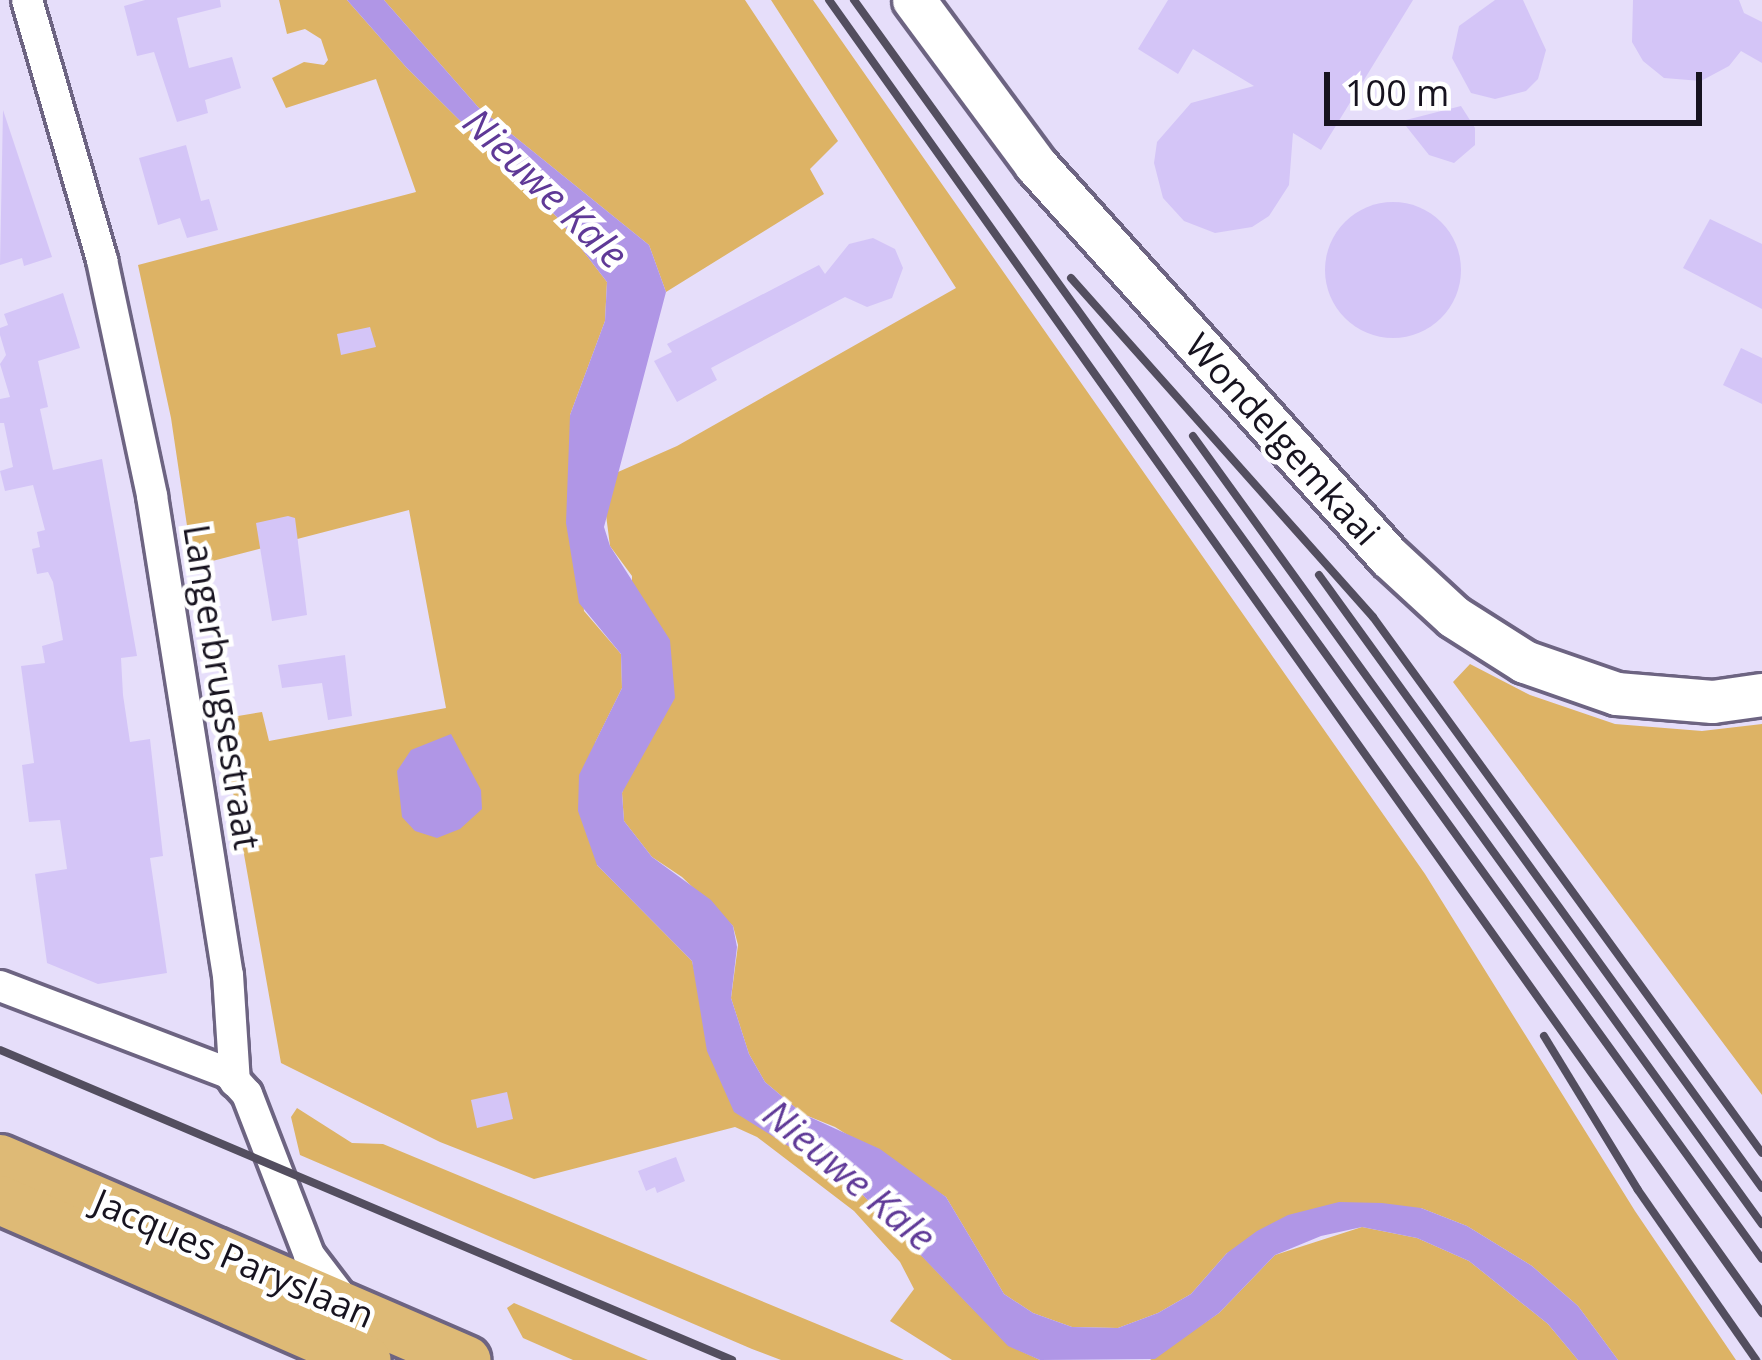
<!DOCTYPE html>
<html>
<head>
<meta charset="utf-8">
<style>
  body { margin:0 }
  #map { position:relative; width:1762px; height:1360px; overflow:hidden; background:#e6defa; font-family:"Open Sans",sans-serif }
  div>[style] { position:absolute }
  .green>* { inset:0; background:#ddb365 }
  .water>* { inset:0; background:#b096e6 }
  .building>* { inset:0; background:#d4c5f7 }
  .round { border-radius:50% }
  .roads { filter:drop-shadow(3px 0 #6d6482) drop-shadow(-3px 0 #6d6482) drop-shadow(0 3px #6d6482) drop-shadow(0 -3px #6d6482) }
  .minor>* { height:30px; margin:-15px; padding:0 15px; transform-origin:15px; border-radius:15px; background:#fff }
  .secondary>* { height:42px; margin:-21px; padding:0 21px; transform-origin:21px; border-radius:21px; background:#fff }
  .trunk>* { height:48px; margin:-24px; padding:0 24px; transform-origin:24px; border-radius:24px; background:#deba76 }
  .rail>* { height:8px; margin:-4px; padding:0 4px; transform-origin:4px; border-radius:4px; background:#534e5f }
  span { translate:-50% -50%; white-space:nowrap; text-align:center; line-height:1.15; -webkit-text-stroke:9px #fff; paint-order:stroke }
  .street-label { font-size:36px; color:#17131f }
  .water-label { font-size:39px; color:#5f3997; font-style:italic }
  .scale { position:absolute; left:1324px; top:72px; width:378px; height:54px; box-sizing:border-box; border:6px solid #17131f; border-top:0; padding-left:15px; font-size:36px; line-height:42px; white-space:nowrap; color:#17131f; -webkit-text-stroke:9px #fff; paint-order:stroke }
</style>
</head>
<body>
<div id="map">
  <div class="green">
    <div style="clip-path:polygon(279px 0,347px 0,406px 67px,557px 217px,607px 282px,605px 321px,570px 415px,584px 611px,621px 654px,622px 688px,595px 743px,597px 865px,692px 961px,702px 1002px,809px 1156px,858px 1190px,1008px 1345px,1040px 1360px,952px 1360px,890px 1321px,914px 1289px,900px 1262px,854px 1211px,757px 1137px,735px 1127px,534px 1179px,440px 1142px,281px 1063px,220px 719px,262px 712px,269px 741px,446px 708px,409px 510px,193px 566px,171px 418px,138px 265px,416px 192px,376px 79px,286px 108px,272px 78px,304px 62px,324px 65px,328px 60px,321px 39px,305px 29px,287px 34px)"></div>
    <div style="clip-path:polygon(384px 0,745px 0,838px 141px,810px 169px,824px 194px,666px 292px,649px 245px,478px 107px)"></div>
    <div style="clip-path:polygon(771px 0,813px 0,1425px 874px,1635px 1211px,1736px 1360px,1618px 1360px,1578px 1306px,1532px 1266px,1467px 1226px,1421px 1208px,1227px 1253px,1191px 1294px,1158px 1313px,1118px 1328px,1072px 1327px,1033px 1313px,1004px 1294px,946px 1197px,835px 1127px,803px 1114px,765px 1082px,749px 1054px,731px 998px,738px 945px,733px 926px,682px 877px,652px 857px,624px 821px,622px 793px,629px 774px,632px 576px,610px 546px,605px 507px,618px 472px,677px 446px,956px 288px)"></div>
    <div style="clip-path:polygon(1470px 664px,1530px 695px,1615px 724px,1702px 731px,1762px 724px,1762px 1095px,1453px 682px)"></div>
    <div style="clip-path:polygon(297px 1108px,352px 1143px,383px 1144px,904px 1360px,781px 1360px,752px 1349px,300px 1155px,291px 1117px)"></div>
    <div style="clip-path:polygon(1362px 1227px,1417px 1238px,1469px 1261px,1548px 1324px,1578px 1360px,1150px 1360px,1219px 1313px,1275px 1255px)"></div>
    <div style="clip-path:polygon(514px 1303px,648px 1360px,573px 1360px,523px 1338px,507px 1308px)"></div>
  </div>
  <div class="water">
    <div style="clip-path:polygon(347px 0,384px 0,478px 107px,649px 245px,666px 292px,604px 527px,610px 546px,670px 640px,675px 698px,622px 793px,624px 821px,652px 857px,711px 900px,733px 926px,737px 947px,731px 998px,749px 1054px,765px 1082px,803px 1114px,880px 1149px,946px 1197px,1004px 1294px,1033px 1313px,1072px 1327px,1118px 1328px,1158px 1313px,1191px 1294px,1227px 1253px,1257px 1231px,1288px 1215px,1339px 1202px,1382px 1203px,1421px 1208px,1467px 1226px,1532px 1266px,1578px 1306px,1618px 1360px,1578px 1360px,1548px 1324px,1469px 1261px,1417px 1238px,1362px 1227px,1321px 1236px,1275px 1255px,1219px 1313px,1155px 1359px,1040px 1360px,1008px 1346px,858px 1190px,734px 1112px,707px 1051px,692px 961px,597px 865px,578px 811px,579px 775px,622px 688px,621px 654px,579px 603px,566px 523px,570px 415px,605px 321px,607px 282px,557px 217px,406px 67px)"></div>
    <div style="clip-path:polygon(451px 734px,481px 790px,482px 809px,460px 829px,437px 838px,415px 831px,402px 817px,397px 771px,411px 750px)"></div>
  </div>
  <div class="building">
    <div style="clip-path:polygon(145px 0,220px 0,221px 7px,177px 18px,189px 68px,232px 57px,241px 88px,205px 100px,208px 113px,177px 122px,154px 52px,137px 56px,124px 6px)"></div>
    <div style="clip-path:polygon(1168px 0,1413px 0,1321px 150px,1293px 133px,1289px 185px,1269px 216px,1252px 227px,1215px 233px,1184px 221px,1163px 198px,1154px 163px,1157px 142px,1191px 103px,1254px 86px,1193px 49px,1178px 74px,1138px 49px)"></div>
    <div style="clip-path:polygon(1495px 0,1523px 0,1546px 50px,1538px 79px,1526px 91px,1495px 99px,1471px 93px,1452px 58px,1459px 26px)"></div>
    <div style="clip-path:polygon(1633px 0,1739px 0,1744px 13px,1762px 22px,1762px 63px,1741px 51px,1729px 66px,1701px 81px,1664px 78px,1643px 61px,1632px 42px)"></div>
    <div style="clip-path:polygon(1461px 106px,1475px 128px,1475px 145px,1454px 163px,1429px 155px,1402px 121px)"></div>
    <div style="clip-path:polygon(3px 110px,52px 257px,24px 266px,22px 258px,0 265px)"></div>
    <div style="clip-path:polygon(186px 145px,201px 201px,209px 199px,218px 230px,187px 238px,180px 218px,158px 225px,139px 158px)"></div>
    <div class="round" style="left:1325px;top:202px;width:136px;height:136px"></div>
    <div style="clip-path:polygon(1710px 219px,1762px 244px,1762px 309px,1683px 268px)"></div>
    <div style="clip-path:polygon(873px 238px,895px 249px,903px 268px,892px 298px,867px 307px,845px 297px,711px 368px,717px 380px,677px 402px,654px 361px,672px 352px,667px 344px,819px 265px,825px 274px,849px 244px)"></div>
    <div style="clip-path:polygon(63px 293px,80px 348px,38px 361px,48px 407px,40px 409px,53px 470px,102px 459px,137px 656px,121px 658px,123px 695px,130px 742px,150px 739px,163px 856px,150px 858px,167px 973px,98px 984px,47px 963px,35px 874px,67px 869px,60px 820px,29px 822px,22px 765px,34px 763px,21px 666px,45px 663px,42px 646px,63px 640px,53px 582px,48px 572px,37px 574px,32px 549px,40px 547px,37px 532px,45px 530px,33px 485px,5px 491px,0 471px,13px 467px,4px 423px,0 423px,0 399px,10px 397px,0 364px,6px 355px,0 335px,0 328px,8px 325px,4px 314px)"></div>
    <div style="clip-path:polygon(370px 327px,376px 347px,341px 355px,337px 334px)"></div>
    <div style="clip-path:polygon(1741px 348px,1762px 358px,1762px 404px,1723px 385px)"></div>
    <div style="clip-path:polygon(288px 516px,295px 518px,307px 615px,272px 621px,256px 523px)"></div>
    <div style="clip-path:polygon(345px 655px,352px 716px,328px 720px,322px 683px,282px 688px,278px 665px)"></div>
    <div style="clip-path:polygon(507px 1092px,513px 1119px,477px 1128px,471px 1100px)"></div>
    <div style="clip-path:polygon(676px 1157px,685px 1181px,657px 1193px,655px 1187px,646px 1191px,638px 1171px)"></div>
  </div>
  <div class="roads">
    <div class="minor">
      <div style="left:27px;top:0;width:271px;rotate:73.9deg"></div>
      <div style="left:102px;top:260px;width:241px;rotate:78deg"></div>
      <div style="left:152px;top:496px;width:485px;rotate:81deg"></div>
      <div style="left:228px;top:975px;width:107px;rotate:86.3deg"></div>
      <div style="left:0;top:986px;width:244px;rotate:20.9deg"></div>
      <div style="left:228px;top:1073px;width:28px;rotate:48deg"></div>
      <div style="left:247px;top:1094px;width:173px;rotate:68.9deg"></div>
      <div style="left:309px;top:1255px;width:59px;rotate:52.5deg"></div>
    </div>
    <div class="secondary">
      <div style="left:914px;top:0;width:205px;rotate:53.5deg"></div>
      <div style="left:1036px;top:165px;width:528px;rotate:48deg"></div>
      <div style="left:1389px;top:557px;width:88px;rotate:42.7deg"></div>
      <div style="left:1454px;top:617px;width:84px;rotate:32.4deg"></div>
      <div style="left:1525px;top:662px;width:97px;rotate:19.2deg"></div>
      <div style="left:1617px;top:694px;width:96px;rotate:4.8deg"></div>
      <div style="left:1713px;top:702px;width:49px;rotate:-8.1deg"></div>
    </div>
    <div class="trunk">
      <div style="left:0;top:1159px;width:508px;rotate:23.33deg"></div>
      <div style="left:0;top:1200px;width:400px;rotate:23.6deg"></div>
    </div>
  </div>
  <div class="rail">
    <div style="left:829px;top:0;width:1611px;rotate:54.6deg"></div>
    <div style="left:854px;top:0;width:1552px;rotate:54.2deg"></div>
    <div style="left:1071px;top:278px;width:454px;rotate:48.3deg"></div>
    <div style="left:1373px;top:617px;width:662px;rotate:54.03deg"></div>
    <div style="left:1193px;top:436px;width:972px;rotate:54.17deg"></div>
    <div style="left:1319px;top:575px;width:756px;rotate:54.15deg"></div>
    <div style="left:1544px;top:1036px;width:180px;rotate:58.6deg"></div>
    <div style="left:1638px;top:1190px;width:207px;rotate:55.2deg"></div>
    <div style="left:0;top:1050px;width:795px;rotate:22.95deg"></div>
  </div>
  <div class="street-label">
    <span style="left:1283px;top:439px;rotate:48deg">Wondelgemkaai</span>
    <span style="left:222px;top:687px;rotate:81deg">Langerbrugsestraat</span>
    <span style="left:234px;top:1258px;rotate:23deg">Jacques Paryslaan</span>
  </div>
  <div class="water-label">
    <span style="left:546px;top:188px;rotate:44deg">Nieuwe Kale</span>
    <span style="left:850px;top:1175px;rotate:40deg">Nieuwe Kale</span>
  </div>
  <div class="scale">100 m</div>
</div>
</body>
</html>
